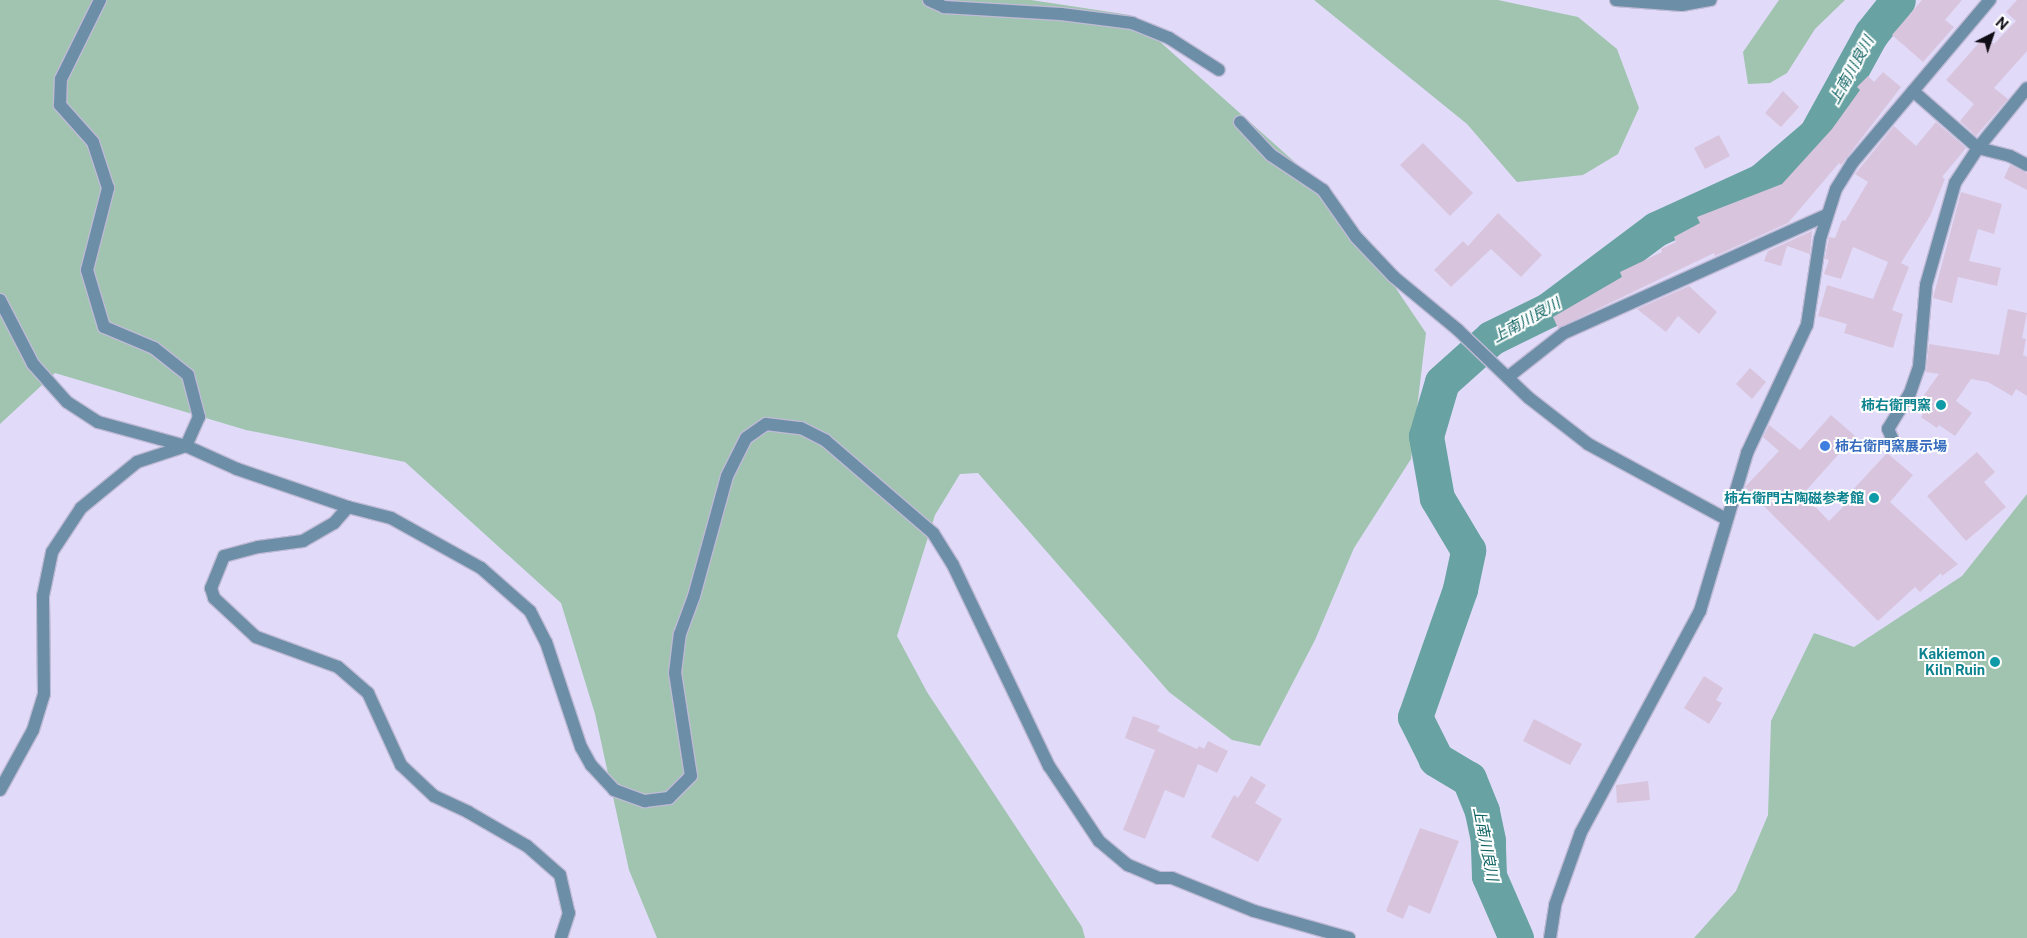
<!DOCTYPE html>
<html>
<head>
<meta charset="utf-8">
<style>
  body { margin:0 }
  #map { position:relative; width:2027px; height:938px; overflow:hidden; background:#e1dbf9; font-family:"Public Sans","Noto Sans JP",sans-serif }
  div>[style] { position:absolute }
  .green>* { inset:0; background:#a1c4b0 }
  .river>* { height:35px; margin:-17.5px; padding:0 17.5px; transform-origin:17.5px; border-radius:17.5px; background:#68a2a2 }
  .building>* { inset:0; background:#d8c4dd }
  .roads { filter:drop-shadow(1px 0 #bfbad5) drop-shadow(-1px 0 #bfbad5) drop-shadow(0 1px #bfbad5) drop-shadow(0 -1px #bfbad5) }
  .street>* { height:12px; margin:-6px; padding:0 6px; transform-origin:6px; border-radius:6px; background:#6c8ea7 }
  .dots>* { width:14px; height:14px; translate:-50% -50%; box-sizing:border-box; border:2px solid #fff; border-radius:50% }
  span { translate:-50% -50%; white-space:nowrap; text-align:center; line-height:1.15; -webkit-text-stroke:4px #fff; paint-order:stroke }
  .culture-label { font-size:14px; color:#0d838f; font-weight:700 }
  .right { translate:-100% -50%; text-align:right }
  .shop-label { font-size:14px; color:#366cbe; font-weight:700 }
  .left { translate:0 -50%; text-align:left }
  .water-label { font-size:15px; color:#0f6262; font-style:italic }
  .north { position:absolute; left:1967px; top:10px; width:50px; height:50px; -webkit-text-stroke:4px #fff; paint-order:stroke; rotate:41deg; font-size:14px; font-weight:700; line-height:20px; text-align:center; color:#0f0c16 }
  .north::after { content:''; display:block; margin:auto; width:18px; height:22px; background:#0f0c16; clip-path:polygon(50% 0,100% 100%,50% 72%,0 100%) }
</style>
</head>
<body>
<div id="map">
  <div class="green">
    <div style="clip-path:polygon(0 0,1031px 0,1130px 15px,1335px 198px,1426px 333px,1411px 459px,1354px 548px,1315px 640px,1260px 746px,1232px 740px,1169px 692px,978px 473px,960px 474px,935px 515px,897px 636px,927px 692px,1082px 927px,1085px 938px,657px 938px,629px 870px,595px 714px,561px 603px,405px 462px,246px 430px,55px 373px,0 424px)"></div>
    <div style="clip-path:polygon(1314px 0,1498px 0,1578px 17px,1617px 49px,1639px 108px,1618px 154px,1583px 175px,1517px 182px,1467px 124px)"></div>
    <div style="clip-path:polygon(1779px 0,1845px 0,1815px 29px,1787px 73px,1770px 83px,1748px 84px,1743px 52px)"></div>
    <div style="clip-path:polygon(2027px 494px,2027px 938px,1694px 938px,1736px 891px,1768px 815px,1771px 721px,1814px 633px,1854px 647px,1962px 576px)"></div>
  </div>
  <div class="river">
    <div style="left:1516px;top:938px;width:68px;rotate:-113.5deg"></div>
    <div style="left:1489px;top:876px;width:36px;rotate:-92deg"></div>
    <div style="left:1488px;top:840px;width:30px;rotate:-102deg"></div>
    <div style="left:1482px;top:811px;width:35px;rotate:-112deg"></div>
    <div style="left:1469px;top:779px;width:39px;rotate:-149deg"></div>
    <div style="left:1436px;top:759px;width:47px;rotate:-116.6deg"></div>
    <div style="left:1415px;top:717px;width:136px;rotate:-70.6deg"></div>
    <div style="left:1460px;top:589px;width:40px;rotate:-78deg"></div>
    <div style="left:1468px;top:550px;width:61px;rotate:-120.8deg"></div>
    <div style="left:1437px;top:498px;width:63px;rotate:-100.1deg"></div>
    <div style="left:1426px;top:436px;width:56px;rotate:-73.5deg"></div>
    <div style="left:1442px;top:382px;width:66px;rotate:-41.9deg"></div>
    <div style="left:1491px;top:338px;width:64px;rotate:-26.2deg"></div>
    <div style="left:1548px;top:310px;width:135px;rotate:-36.9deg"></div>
    <div style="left:1656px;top:229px;width:115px;rotate:-24.6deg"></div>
    <div style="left:1761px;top:181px;width:72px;rotate:-40.5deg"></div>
    <div style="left:1816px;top:134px;width:114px;rotate:-61.2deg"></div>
    <div style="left:1871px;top:34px;width:43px;rotate:-51.5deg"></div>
  </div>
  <div class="building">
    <div style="clip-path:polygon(1922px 0,1962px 0,1945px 20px,1954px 27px,1923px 62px,1892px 35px)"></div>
    <div style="clip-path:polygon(2017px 0,2027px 0,2027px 51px,1994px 88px,2008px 99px,1976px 136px,1960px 121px,1974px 104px,1946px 80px,1985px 36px,1994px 44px,2016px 21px,2006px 12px)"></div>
    <div style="clip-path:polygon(1883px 72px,1901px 87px,1841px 165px,1839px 163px,1788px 223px,1715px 256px,1714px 253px,1558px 328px,1553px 317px,1622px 277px,1620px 272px,1662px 252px,1661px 249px,1676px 242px,1674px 237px,1700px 223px,1697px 217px,1782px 184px,1832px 129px,1860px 90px,1857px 87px,1868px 76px,1874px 82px)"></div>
    <div style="clip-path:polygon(1783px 91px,1799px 107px,1781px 127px,1765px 113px)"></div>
    <div style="clip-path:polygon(1936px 122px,1966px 148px,1942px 177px,1945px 179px,1930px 216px,1901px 263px,1909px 267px,1892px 310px,1903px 314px,1893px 348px,1844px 333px,1847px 324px,1818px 316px,1827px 285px,1873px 299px,1888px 262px,1853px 247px,1841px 279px,1824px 274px,1829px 260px,1825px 259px,1829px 237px,1835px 238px,1842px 220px,1845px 221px,1868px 182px,1855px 174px,1894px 126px,1916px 146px)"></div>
    <div style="clip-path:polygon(1719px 135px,1730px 156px,1705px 169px,1694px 148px)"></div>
    <div style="clip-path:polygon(1423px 143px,1473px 193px,1450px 216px,1400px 165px)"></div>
    <div style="clip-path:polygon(2010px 165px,2027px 173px,2027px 190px,2004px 178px)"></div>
    <div style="clip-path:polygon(1961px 192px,2002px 204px,1994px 234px,1978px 229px,1969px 261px,2001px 268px,1997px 286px,1958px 277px,1952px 303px,1933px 298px)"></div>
    <div style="clip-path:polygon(1498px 213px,1542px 255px,1521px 277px,1491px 249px,1451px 287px,1434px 270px,1463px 241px,1468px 246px)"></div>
    <div style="clip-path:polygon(1812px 231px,1810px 254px,1787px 246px,1781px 266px,1764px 261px,1768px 251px)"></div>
    <div style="clip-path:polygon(1689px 286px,1717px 312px,1699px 334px,1678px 316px,1666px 332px,1637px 309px)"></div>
    <div style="clip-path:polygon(2008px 309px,2027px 313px,2022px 338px,2026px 339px,2023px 355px,2027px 357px,2027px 396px,2016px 389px,2012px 396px,1988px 382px,1971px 379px,1956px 401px,1972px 413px,1955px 436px,1939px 425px,1937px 428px,1921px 417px,1930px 403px,1922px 398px,1939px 374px,1926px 372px,1929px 344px,1999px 355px)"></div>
    <div style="clip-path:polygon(1750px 368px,1766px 382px,1752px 399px,1736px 384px)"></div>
    <div style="clip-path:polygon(1831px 415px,1855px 436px,1803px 494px,1829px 521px,1853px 497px,1849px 494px,1887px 453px,1913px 475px,1890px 502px,1958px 564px,1942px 576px,1941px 573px,1920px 592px,1915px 587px,1878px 621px,1745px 487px,1779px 451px,1763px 437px,1769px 425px,1800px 450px)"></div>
    <div style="clip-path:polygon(1977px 452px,1995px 472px,1984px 482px,2006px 507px,1966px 541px,1927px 496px)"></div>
    <div style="clip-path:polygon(1704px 676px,1723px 688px,1716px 700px,1722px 703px,1709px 724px,1684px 708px)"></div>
    <div style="clip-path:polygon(1133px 716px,1160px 726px,1157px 731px,1197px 749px,1199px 746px,1204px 749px,1208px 741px,1228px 751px,1217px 773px,1198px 764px,1184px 798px,1165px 790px,1145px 839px,1123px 830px,1155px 750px,1125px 738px)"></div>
    <div style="clip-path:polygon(1534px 719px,1582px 744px,1570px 765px,1523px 741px)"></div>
    <div style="clip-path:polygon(1251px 776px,1266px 785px,1255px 803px,1282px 819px,1258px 862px,1211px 837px,1234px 795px,1238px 798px)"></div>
    <div style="clip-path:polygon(1648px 781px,1650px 800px,1617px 803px,1616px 785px)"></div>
    <div style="clip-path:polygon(1420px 828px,1459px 841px,1430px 914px,1409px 905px,1403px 919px,1386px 911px)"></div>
  </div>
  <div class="roads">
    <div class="street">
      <div style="left:929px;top:0;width:17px;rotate:25deg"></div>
      <div style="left:944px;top:7px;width:117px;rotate:3.4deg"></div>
      <div style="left:1061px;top:14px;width:72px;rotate:7.2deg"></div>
      <div style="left:1132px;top:23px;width:40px;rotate:22deg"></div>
      <div style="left:1169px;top:38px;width:59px;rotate:32.6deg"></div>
      <div style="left:1616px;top:0;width:66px;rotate:4.3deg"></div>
      <div style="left:1682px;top:5px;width:29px;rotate:-10deg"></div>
      <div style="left:1913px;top:91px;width:86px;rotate:41.2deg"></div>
      <div style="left:1978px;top:148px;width:33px;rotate:14deg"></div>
      <div style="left:2010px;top:156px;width:19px;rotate:28deg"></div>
      <div style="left:1240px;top:122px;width:45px;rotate:46.8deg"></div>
      <div style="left:1271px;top:155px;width:63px;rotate:33.9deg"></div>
      <div style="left:1323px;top:190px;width:57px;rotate:54.9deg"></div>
      <div style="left:1356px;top:237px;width:55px;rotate:46.5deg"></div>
      <div style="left:1394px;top:277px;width:83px;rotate:39.6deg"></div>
      <div style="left:1458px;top:330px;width:98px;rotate:43.8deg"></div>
      <div style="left:1529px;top:398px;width:75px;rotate:37.9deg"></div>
      <div style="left:1588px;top:444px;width:157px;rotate:28.5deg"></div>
      <div style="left:0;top:300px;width:72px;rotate:62.7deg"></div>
      <div style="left:33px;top:364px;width:51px;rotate:48.2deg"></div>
      <div style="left:67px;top:402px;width:37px;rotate:33deg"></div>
      <div style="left:98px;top:422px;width:91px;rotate:15.3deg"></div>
      <div style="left:186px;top:446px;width:56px;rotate:24.3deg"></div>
      <div style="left:237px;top:469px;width:117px;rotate:18.9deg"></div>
      <div style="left:348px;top:507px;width:44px;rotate:14.3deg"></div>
      <div style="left:391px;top:518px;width:103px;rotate:29.1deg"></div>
      <div style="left:481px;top:568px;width:65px;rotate:41.3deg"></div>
      <div style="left:530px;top:611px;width:35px;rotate:63deg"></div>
      <div style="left:546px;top:642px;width:111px;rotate:71.6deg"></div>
      <div style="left:581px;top:747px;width:21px;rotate:61deg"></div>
      <div style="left:591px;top:765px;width:34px;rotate:47deg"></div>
      <div style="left:614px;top:790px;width:33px;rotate:20deg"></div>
      <div style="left:645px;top:801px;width:24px;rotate:-7deg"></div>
      <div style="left:669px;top:798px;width:31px;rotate:-45deg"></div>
      <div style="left:691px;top:776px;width:104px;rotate:-98.8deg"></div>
      <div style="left:675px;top:673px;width:39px;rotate:-83deg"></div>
      <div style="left:680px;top:634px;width:40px;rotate:-69.8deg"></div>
      <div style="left:694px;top:596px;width:124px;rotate:-74.6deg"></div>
      <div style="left:727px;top:476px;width:42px;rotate:-63.4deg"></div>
      <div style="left:746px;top:438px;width:24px;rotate:-35deg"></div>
      <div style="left:766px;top:424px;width:35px;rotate:7deg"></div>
      <div style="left:801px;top:428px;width:28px;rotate:27deg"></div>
      <div style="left:826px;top:441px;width:141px;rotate:40.7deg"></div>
      <div style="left:933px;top:533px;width:38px;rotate:58deg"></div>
      <div style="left:953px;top:565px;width:223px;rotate:64.5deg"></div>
      <div style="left:1049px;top:766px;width:90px;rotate:56.3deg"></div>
      <div style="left:1099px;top:841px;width:38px;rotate:40deg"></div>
      <div style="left:1128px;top:865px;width:33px;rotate:23deg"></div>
      <div style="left:1158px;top:878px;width:14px"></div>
      <div style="left:1172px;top:878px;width:88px;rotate:21.9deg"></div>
      <div style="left:1254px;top:911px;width:99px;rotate:15.9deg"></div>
      <div style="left:1508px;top:377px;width:71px;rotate:-38.2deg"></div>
      <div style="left:1564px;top:333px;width:288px;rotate:-24.2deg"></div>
      <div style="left:1892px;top:438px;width:10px;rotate:-114deg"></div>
      <div style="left:1888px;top:429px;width:42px;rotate:-58.6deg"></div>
      <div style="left:1910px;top:393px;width:28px;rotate:-71deg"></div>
      <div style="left:1919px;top:367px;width:82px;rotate:-85.1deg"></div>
      <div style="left:1926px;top:285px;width:106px;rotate:-74.1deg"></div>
      <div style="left:1955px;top:183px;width:42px;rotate:-56.7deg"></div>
      <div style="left:1978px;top:148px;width:77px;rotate:-50.8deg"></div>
      <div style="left:348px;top:507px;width:21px;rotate:131deg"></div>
      <div style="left:334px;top:523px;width:36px;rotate:150deg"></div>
      <div style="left:303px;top:541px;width:45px;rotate:172.4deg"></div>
      <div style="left:258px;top:547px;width:35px;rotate:165deg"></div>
      <div style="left:224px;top:556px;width:35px;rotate:112deg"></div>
      <div style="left:211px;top:588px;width:10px;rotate:73deg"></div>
      <div style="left:214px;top:598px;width:57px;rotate:42.9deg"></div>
      <div style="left:256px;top:637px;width:87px;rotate:20.1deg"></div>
      <div style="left:338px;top:667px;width:40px;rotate:41deg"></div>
      <div style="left:368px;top:693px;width:79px;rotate:65.4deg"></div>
      <div style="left:401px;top:765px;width:45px;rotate:43.2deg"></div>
      <div style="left:434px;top:796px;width:38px;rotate:25deg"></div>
      <div style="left:468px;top:812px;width:68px;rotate:30deg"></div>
      <div style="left:527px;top:846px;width:44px;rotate:41.3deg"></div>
      <div style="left:560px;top:875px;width:39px;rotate:77deg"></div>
      <div style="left:569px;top:913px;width:26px;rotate:108deg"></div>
      <div style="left:0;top:790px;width:68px;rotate:-61.2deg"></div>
      <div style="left:33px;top:730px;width:38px;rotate:-73deg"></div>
      <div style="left:44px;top:694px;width:98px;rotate:-90.6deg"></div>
      <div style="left:43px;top:596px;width:45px;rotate:-78.4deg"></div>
      <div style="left:52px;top:552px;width:53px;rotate:-56.6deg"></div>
      <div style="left:81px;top:508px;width:72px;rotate:-39.4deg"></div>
      <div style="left:137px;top:462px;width:52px;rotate:-18.1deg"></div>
      <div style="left:186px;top:446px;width:32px;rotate:-66deg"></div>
      <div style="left:199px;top:417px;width:43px;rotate:-104.7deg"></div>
      <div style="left:188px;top:375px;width:43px;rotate:-141.5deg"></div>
      <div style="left:154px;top:348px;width:54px;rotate:-157.2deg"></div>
      <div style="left:104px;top:327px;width:59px;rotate:-106.6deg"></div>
      <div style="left:87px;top:270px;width:85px;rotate:-75.6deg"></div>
      <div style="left:108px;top:188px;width:48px;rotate:-108.1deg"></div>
      <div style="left:93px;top:142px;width:50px;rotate:-131.7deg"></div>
      <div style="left:60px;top:105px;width:26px;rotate:-88deg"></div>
      <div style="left:61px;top:79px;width:88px;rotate:-63.7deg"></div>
      <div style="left:1550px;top:938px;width:33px;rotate:-81deg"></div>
      <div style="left:1555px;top:905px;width:77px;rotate:-70.4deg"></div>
      <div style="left:1581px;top:832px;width:251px;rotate:-61.7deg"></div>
      <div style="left:1700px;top:611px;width:165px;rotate:-73.4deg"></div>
      <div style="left:1747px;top:453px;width:141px;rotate:-64.9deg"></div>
      <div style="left:1807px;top:325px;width:87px;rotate:-81.4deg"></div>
      <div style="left:1820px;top:239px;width:52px;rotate:-72.3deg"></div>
      <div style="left:1836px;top:189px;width:32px;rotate:-58deg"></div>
      <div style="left:1853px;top:162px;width:212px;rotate:-49.8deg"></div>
    </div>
  </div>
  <div class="dots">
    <div style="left:1941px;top:405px;background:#0f9aa8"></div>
    <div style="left:1825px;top:446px;background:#3f7fe0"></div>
    <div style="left:1874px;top:498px;background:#0f9aa8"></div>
    <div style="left:1995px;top:662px;background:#0f9aa8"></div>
  </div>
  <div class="culture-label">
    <span class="right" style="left:1931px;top:405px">柿右衛門窯</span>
    <span class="right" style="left:1864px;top:498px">柿右衛門古陶磁参考館</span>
    <span class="right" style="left:1985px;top:662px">Kakiemon<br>Kiln Ruin</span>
  </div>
  <div class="shop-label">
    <span class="left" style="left:1835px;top:446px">柿右衛門窯展示場</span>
  </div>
  <div class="water-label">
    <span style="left:1851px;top:70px;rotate:-61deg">上南川良川</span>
    <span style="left:1526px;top:320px;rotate:-29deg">上南川良川</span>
    <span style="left:1486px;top:844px;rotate:79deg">上南川良川</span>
  </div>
  <div class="north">N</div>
</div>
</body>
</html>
